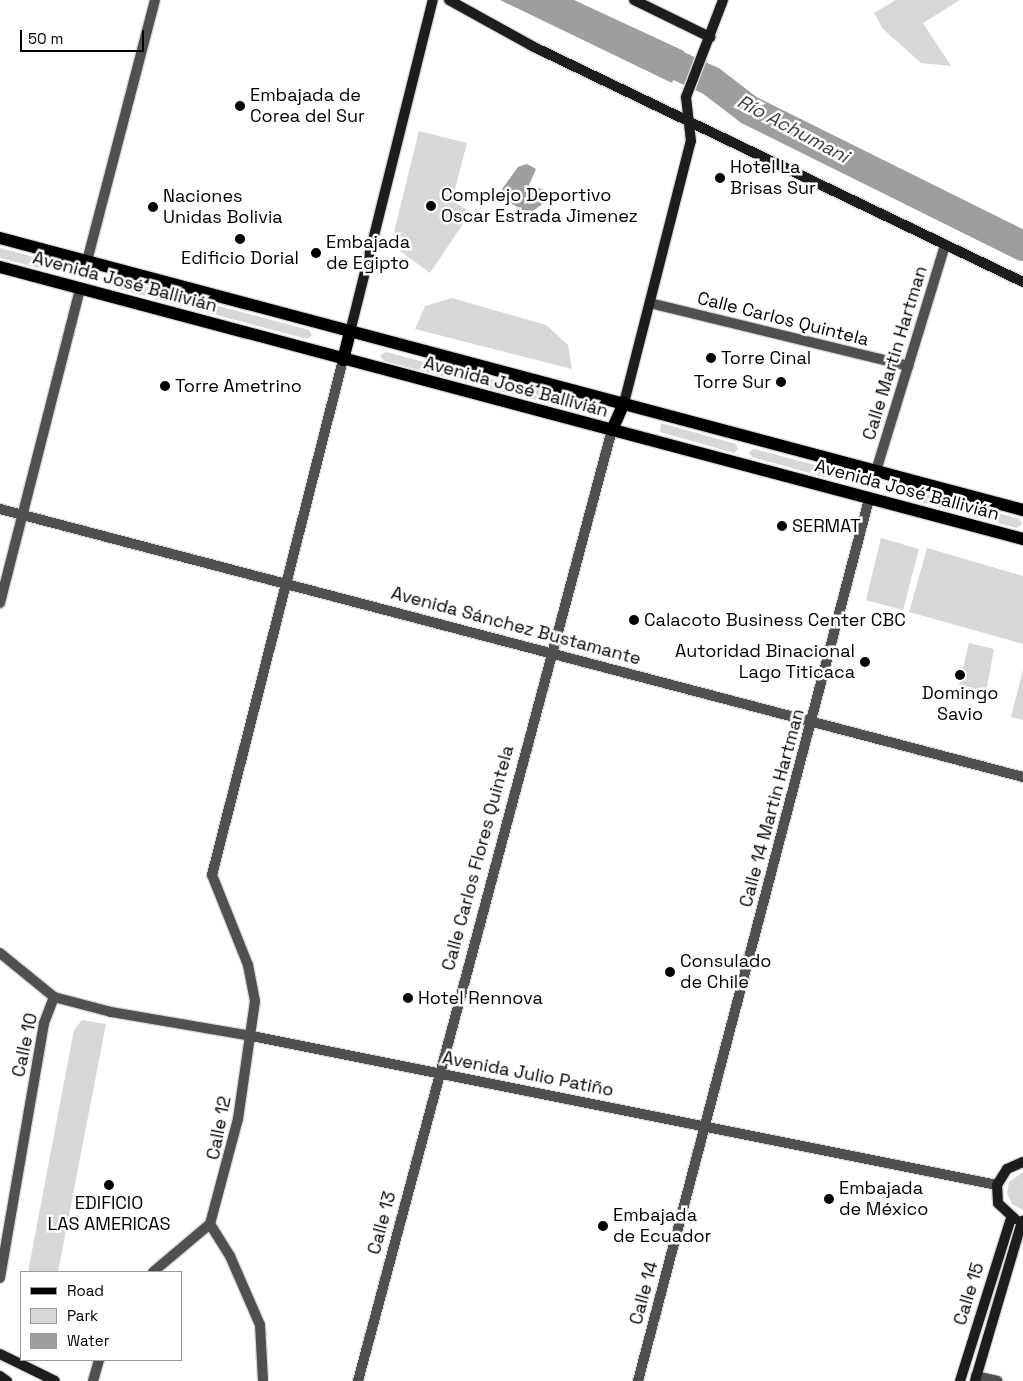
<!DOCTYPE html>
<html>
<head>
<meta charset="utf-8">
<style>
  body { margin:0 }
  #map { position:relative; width:1023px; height:1381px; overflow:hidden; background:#fff; font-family:"Space Grotesk",sans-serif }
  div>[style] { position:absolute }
  .green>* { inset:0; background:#d7d7d7 }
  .water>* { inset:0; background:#9e9e9e }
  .river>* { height:30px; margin:-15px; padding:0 15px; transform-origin:15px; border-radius:15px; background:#9e9e9e }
  .roads { filter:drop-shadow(1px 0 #dbdbdb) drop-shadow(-1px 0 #dbdbdb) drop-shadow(0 1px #dbdbdb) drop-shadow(0 -1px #dbdbdb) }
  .street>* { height:10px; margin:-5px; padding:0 5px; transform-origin:5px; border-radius:5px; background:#505050 }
  .secondary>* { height:10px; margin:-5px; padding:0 5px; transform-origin:5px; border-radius:5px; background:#1d1d1d }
  .primary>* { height:12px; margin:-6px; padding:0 6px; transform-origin:6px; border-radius:6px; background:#000 }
  .dots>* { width:14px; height:14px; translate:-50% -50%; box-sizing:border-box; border:2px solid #fff; border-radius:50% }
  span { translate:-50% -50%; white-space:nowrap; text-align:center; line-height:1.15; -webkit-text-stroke:5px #fff; paint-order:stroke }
  .poi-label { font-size:18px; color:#000 }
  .left { translate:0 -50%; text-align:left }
  .right { translate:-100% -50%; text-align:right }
  .street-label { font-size:18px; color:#000 }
  .water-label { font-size:19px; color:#3f3f3f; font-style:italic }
  .legend { position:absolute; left:20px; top:1271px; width:162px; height:90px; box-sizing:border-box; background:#fff; border:1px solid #999; margin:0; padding:6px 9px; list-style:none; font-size:15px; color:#000 }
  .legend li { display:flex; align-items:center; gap:10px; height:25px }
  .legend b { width:25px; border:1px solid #999 }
  .scale { position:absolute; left:20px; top:30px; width:124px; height:22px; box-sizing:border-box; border:2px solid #000; border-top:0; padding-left:6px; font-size:15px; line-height:18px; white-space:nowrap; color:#000; -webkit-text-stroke:4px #fff; paint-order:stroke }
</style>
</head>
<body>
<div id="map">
  <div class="green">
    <div style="clip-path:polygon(896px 0,960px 0,923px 23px,951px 66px,921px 63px,883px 29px,874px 13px)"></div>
    <div style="clip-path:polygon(419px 131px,467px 143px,452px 201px,471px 212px,430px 273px,396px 248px,407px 240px,393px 236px)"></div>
    <div style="clip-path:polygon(0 248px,45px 260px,48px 266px,43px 269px,0 258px)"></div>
    <div style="clip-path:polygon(121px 280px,309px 330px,312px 335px,307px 339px,119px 289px,116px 283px)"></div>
    <div style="clip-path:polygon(452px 298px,546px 325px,568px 345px,572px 369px,415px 329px,425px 306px)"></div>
    <div style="clip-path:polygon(386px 352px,470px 374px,473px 380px,468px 383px,384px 361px,380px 355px)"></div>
    <div style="clip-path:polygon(489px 378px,565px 397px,568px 403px,563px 406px,486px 388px,483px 382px)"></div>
    <div style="clip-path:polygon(661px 423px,736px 444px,738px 449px,734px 453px,660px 432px)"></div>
    <div style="clip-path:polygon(754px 449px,826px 468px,828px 473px,824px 477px,752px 457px,749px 452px)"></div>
    <div style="clip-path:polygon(926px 494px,1020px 519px,1022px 524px,1017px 528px,923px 503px,920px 497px)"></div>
    <div style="clip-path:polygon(881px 538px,919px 549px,903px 610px,866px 600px)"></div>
    <div style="clip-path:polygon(927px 548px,1023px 576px,1023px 644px,909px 612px)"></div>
    <div style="clip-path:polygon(969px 643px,994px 649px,986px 692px,959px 684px)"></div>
    <div style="clip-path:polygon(1023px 670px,1023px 720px,1011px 717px)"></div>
    <div style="clip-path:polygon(82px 1020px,106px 1024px,58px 1272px,28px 1272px,74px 1030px)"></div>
    <div style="clip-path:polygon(1023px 1172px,1023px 1210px,1012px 1204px,1007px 1193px,1009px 1182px)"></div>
  </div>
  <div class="water">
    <div style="clip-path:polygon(500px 0,574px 0,684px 51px,672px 83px)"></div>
    <div style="clip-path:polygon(527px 164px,536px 169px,529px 185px,547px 191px,549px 199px,529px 214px,507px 201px,502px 189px,518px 167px)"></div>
  </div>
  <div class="river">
    <div style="left:642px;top:49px;width:76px;rotate:24.9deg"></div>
    <div style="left:711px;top:81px;width:48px;rotate:37.3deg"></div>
    <div style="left:749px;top:110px;width:306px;rotate:26.4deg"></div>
  </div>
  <div class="roads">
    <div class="street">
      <div style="left:87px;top:261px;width:270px;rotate:-75.4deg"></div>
      <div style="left:650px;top:303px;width:266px;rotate:13.7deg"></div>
      <div style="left:876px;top:471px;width:236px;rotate:-73deg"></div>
      <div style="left:0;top:509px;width:1058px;rotate:14.68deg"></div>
      <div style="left:0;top:603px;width:324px;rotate:-75.7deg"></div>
      <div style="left:0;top:953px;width:70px;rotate:39.2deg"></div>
      <div style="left:54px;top:997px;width:59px;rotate:14.7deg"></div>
      <div style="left:111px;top:1012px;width:143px;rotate:9.7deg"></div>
      <div style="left:252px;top:1036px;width:760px;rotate:11.31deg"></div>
      <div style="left:210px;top:1224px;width:38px;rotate:58deg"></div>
      <div style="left:230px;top:1256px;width:75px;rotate:66.5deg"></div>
      <div style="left:260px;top:1325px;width:56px;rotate:86.9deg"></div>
      <div style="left:153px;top:1272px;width:75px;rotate:-40.1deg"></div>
      <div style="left:210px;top:1224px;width:109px;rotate:-75.1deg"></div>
      <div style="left:238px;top:1119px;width:119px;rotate:-81.8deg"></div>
      <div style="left:255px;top:1001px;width:37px;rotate:-101deg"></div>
      <div style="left:248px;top:965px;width:97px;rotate:-111.8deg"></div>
      <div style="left:212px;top:875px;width:531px;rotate:-75.73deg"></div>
      <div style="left:0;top:1278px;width:259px;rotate:-80.2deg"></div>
      <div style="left:44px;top:1023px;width:28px;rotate:-69deg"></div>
      <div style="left:976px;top:1376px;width:22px;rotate:13deg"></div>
      <div style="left:93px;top:1381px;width:22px;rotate:-74deg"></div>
      <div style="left:358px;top:1381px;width:984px;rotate:-75.05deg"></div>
      <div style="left:638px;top:1381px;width:912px;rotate:-75.32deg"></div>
    </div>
    <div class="secondary">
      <div style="left:449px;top:0;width:97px;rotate:28.9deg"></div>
      <div style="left:534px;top:47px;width:543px;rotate:25.67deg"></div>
      <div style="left:634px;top:0;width:85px;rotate:26deg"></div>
      <div style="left:350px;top:332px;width:342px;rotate:-76deg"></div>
      <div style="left:624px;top:403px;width:270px;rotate:-75.7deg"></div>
      <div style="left:691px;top:141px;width:44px;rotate:-96.5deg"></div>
      <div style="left:686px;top:97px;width:104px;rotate:-69.1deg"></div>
      <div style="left:1015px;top:1219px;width:23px;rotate:-137deg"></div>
      <div style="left:998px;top:1203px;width:18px;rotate:-93deg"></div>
      <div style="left:997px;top:1185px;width:19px;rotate:-58deg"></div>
      <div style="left:1007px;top:1169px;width:17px;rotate:-24deg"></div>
      <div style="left:0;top:1354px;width:61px;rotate:26.1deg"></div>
      <div style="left:0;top:1376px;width:9px;rotate:36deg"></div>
      <div style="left:960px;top:1381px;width:171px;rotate:-72.6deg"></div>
      <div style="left:975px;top:1381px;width:167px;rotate:-73.6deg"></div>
    </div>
    <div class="primary">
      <div style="left:0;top:238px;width:1059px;rotate:14.89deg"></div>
      <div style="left:0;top:267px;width:1059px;rotate:14.89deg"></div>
      <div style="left:343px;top:360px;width:29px;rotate:-76deg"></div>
      <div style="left:612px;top:430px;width:30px;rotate:-66deg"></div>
    </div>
  </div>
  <div class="dots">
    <div style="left:240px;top:106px;background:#000"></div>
    <div style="left:720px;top:178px;background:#000"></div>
    <div style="left:431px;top:206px;background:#000"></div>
    <div style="left:153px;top:207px;background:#000"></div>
    <div style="left:240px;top:239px;background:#000"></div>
    <div style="left:316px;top:253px;background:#000"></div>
    <div style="left:711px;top:358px;background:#000"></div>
    <div style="left:781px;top:382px;background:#000"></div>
    <div style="left:165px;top:386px;background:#000"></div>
    <div style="left:782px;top:526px;background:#000"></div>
    <div style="left:634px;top:620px;background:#000"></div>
    <div style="left:865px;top:662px;background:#000"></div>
    <div style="left:960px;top:675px;background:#000"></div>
    <div style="left:670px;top:972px;background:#000"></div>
    <div style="left:408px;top:998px;background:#000"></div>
    <div style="left:109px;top:1185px;background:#000"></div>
    <div style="left:829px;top:1199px;background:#000"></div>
    <div style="left:603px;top:1226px;background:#000"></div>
  </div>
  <div class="poi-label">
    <span class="left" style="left:250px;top:106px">Embajada de<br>Corea del Sur</span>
    <span class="left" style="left:730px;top:178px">Hotel La<br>Brisas Sur</span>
    <span class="left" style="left:441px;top:206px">Complejo Deportivo<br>Oscar Estrada Jimenez</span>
    <span class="left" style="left:163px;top:207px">Naciones<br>Unidas Bolivia</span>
    <span class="left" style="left:326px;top:253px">Embajada<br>de Egipto</span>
    <span style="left:240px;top:258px">Edificio Dorial</span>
    <span class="left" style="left:721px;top:358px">Torre Cinal</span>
    <span class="right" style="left:771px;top:382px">Torre Sur</span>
    <span class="left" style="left:175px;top:386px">Torre Ametrino</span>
    <span class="left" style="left:792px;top:526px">SERMAT</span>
    <span class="left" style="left:644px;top:620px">Calacoto Business Center CBC</span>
    <span class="right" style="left:855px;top:662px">Autoridad Binacional<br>Lago Titicaca</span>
    <span style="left:960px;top:704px">Domingo<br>Savio</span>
    <span class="left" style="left:680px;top:972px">Consulado<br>de Chile</span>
    <span class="left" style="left:418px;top:998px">Hotel Rennova</span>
    <span class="left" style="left:839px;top:1199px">Embajada<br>de México</span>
    <span style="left:109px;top:1214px">EDIFICIO<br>LAS AMERICAS</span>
    <span class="left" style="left:613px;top:1226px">Embajada<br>de Ecuador</span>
  </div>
  <div class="street-label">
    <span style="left:125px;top:282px;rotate:15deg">Avenida José Ballivián</span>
    <span style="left:783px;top:319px;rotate:14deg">Calle Carlos Quintela</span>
    <span style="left:895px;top:353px;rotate:-73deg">Calle Martin Hartman</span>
    <span style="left:516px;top:387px;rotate:15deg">Avenida José Ballivián</span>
    <span style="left:907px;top:490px;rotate:15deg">Avenida José Ballivián</span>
    <span style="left:516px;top:626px;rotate:15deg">Avenida Sánchez Bustamante</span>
    <span style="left:772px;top:808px;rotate:-75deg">Calle 14 Martin Hartman</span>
    <span style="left:478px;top:858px;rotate:-75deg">Calle Carlos Flores Quintela</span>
    <span style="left:25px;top:1045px;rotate:-78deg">Calle 10</span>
    <span style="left:528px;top:1074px;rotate:11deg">Avenida Julio Patiño</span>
    <span style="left:219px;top:1128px;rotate:-79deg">Calle 12</span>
    <span style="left:382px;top:1223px;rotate:-75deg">Calle 13</span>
    <span style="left:644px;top:1293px;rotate:-75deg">Calle 14</span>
    <span style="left:969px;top:1294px;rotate:-73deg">Calle 15</span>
  </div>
  <div class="water-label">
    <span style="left:793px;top:129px;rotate:28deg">Río Achumani</span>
  </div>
  <ul class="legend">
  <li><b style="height:6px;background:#000"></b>Road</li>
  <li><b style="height:14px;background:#d7d7d7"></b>Park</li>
  <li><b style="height:14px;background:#9e9e9e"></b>Water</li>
  </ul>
  <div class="scale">50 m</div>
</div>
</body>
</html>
